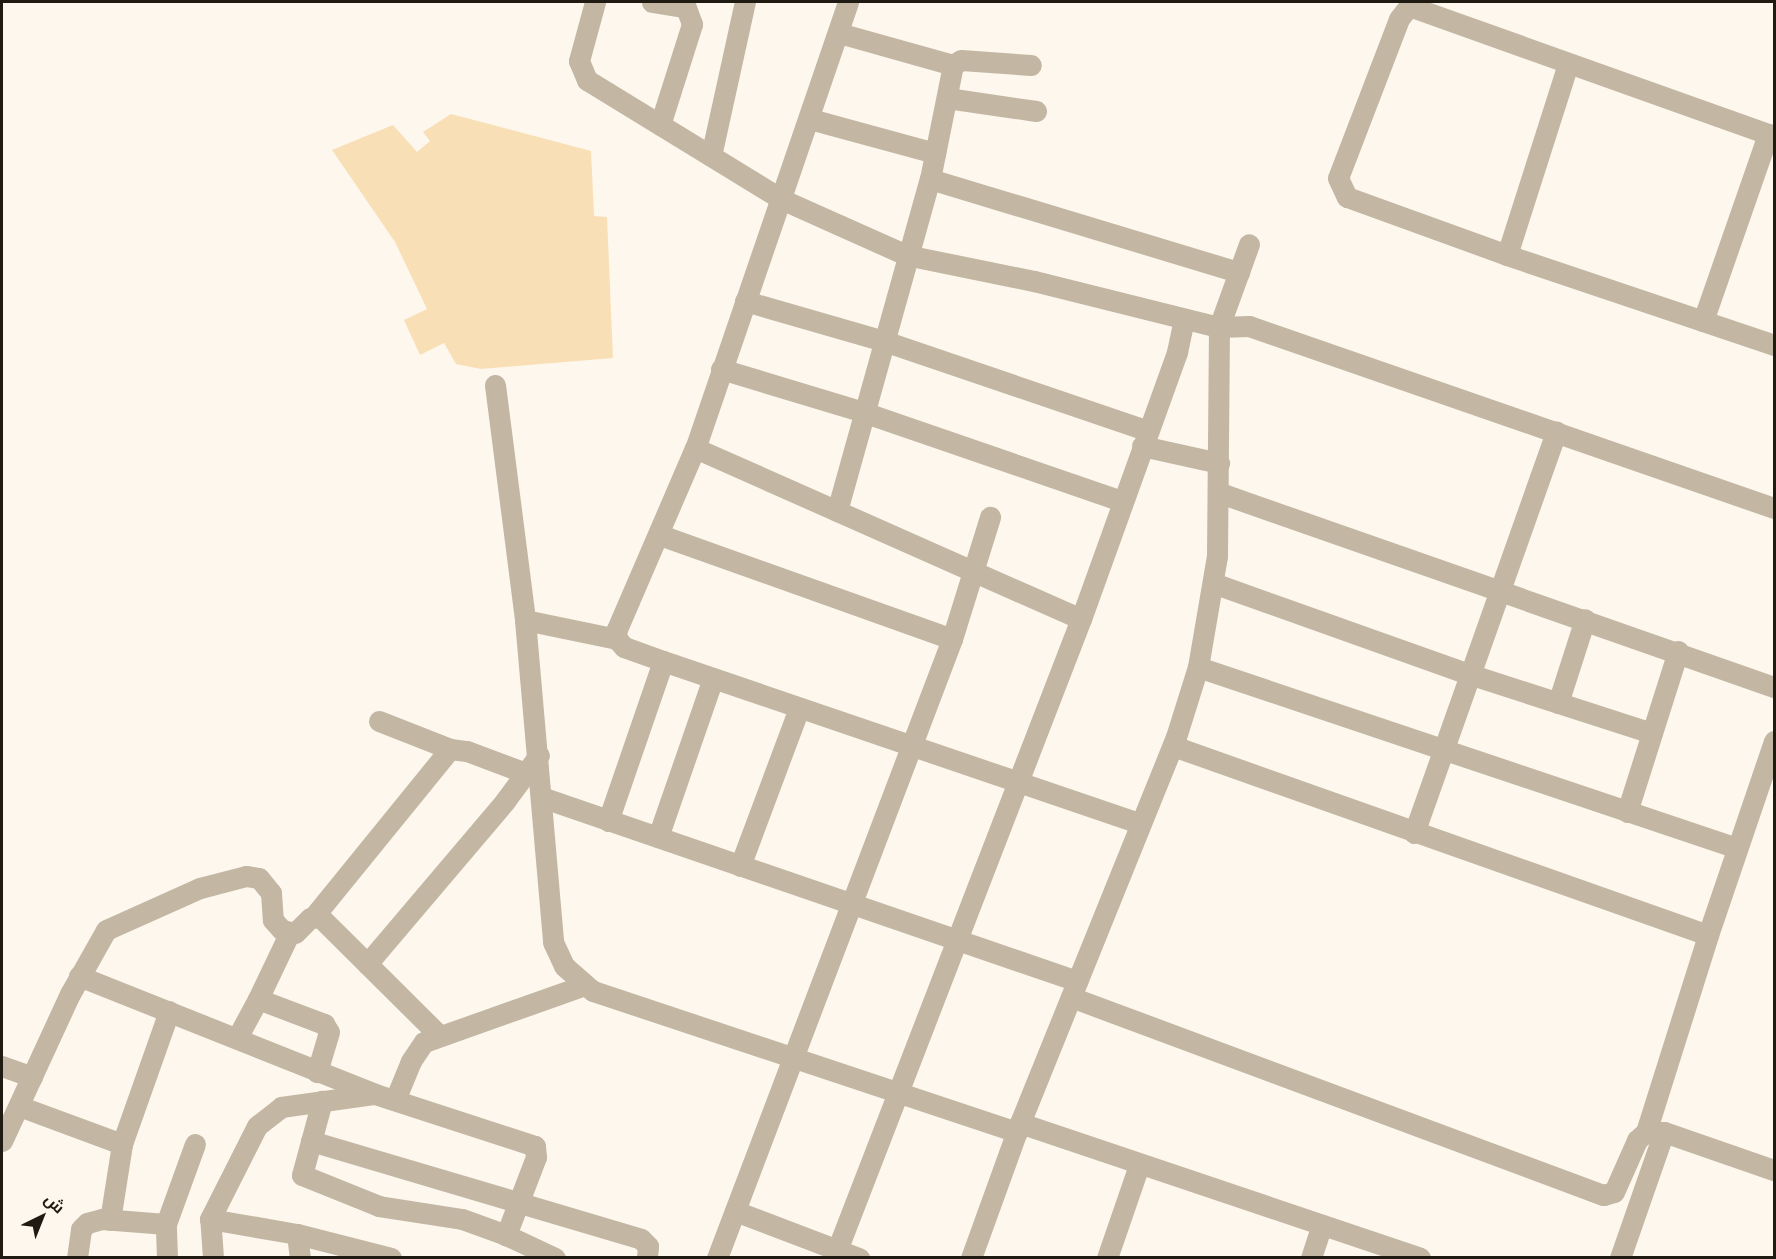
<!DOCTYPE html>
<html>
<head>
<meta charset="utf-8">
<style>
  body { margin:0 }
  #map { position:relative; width:1776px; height:1259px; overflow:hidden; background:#fdf7ed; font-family:"Source Sans 3",Cairo,sans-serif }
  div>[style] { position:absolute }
  .green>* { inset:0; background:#f9dfb6 }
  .minor>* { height:21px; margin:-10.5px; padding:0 10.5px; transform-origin:10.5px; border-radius:10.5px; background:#c3b7a4 }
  span { translate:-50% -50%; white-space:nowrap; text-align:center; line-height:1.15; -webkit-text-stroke:6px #fdf7ed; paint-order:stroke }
  .frame { position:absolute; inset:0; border:3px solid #1f1a12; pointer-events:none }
  .north { position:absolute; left:12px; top:1187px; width:60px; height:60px; -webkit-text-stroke:4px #fdf7ed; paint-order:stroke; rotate:43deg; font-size:16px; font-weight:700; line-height:24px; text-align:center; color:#1f1a12 }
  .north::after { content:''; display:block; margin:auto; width:21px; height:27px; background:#1f1a12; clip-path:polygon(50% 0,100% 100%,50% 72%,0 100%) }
</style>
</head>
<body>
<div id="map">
  <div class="green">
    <div style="clip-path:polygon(451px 114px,591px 151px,594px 216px,607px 217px,613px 358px,481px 369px,456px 364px,444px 343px,420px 355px,404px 320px,427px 309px,395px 242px,332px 150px,393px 125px,417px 152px,430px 141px,423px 132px)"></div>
  </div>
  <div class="minor">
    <div style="left:595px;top:2px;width:61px;rotate:105.2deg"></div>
    <div style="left:579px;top:61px;width:21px;rotate:67deg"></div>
    <div style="left:587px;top:80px;width:228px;rotate:31.5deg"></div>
    <div style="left:781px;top:199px;width:137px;rotate:24.1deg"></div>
    <div style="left:906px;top:255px;width:131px;rotate:11.5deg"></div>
    <div style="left:1034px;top:281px;width:191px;rotate:14deg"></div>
    <div style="left:1219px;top:327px;width:30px;rotate:-2deg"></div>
    <div style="left:1249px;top:326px;width:556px;rotate:19.12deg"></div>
    <div style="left:652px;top:2px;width:31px;rotate:9deg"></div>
    <div style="left:848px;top:2px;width:472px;rotate:108.9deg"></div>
    <div style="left:695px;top:448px;width:199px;rotate:113.3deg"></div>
    <div style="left:616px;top:631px;width:8px;rotate:83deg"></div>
    <div style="left:617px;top:639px;width:11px;rotate:49deg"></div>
    <div style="left:624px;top:647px;width:41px;rotate:19.7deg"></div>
    <div style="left:663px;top:661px;width:503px;rotate:18.8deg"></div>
    <div style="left:839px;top:33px;width:118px;rotate:15.7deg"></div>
    <div style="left:947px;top:98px;width:90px;rotate:8.3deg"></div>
    <div style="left:810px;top:119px;width:130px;rotate:15.2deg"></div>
    <div style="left:660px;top:125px;width:106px;rotate:-72.4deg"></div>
    <div style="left:692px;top:24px;width:23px;rotate:-110deg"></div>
    <div style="left:1774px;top:136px;width:387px;rotate:-160.4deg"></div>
    <div style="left:1409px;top:6px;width:16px;rotate:128deg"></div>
    <div style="left:1399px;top:19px;width:170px;rotate:111deg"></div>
    <div style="left:1338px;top:178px;width:21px;rotate:65deg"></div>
    <div style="left:1347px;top:197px;width:170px;rotate:19.9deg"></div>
    <div style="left:1507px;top:255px;width:282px;rotate:18.6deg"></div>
    <div style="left:711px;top:156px;width:158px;rotate:-77.6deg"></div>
    <div style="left:930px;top:179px;width:323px;rotate:16.8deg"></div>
    <div style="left:1507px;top:255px;width:201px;rotate:-72.3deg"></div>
    <div style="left:745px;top:301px;width:145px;rotate:16.1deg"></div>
    <div style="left:884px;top:341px;width:279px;rotate:18.8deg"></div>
    <div style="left:1703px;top:321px;width:198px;rotate:-70.8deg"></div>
    <div style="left:721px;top:369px;width:148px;rotate:16.8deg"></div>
    <div style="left:863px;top:412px;width:274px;rotate:19deg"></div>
    <div style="left:495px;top:385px;width:237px;rotate:82.7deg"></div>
    <div style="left:525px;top:620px;width:323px;rotate:85deg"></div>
    <div style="left:553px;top:942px;width:26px;rotate:65deg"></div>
    <div style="left:564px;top:966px;width:38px;rotate:41deg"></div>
    <div style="left:593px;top:991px;width:447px;rotate:18.4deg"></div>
    <div style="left:1142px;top:446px;width:79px;rotate:12.4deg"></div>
    <div style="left:695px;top:448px;width:422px;rotate:23.9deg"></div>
    <div style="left:1220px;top:493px;width:587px;rotate:19.3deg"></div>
    <div style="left:837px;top:511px;width:345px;rotate:-74.4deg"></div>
    <div style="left:930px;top:179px;width:116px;rotate:-78.6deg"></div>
    <div style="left:953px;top:65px;width:9px;rotate:-32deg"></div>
    <div style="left:961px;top:60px;width:70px;rotate:4.1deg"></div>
    <div style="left:660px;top:535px;width:310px;rotate:19.6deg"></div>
    <div style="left:1213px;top:583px;width:272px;rotate:19.6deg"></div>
    <div style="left:1469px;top:674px;width:192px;rotate:17.9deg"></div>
    <div style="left:525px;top:620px;width:94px;rotate:11.7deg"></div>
    <div style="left:1198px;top:667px;width:569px;rotate:18.56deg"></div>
    <div style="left:1558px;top:703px;width:88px;rotate:-72.2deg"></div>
    <div style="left:379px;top:721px;width:76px;rotate:21.5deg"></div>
    <div style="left:450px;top:749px;width:17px;rotate:7deg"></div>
    <div style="left:467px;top:751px;width:60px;rotate:20.6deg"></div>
    <div style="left:1173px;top:746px;width:567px;rotate:19.46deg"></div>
    <div style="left:1708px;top:935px;width:205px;rotate:-71.2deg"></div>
    <div style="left:544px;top:798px;width:564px;rotate:18.95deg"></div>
    <div style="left:1627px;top:812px;width:169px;rotate:-72.4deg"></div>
    <div style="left:608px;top:821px;width:169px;rotate:-71deg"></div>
    <div style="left:1414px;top:833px;width:426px;rotate:-70.5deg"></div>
    <div style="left:658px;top:837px;width:168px;rotate:-70.9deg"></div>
    <div style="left:740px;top:866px;width:169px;rotate:-69.5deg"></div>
    <div style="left:315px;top:915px;width:214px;rotate:-50.9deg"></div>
    <div style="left:367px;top:964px;width:214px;rotate:-49.7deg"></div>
    <div style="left:505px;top:801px;width:57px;rotate:-53.5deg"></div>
    <div style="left:79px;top:976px;width:319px;rotate:21.7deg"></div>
    <div style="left:375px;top:1094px;width:168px;rotate:18deg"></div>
    <div style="left:535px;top:1146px;width:11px;rotate:85deg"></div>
    <div style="left:536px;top:1157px;width:84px;rotate:111deg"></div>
    <div style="left:506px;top:1235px;width:47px;rotate:-160deg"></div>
    <div style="left:462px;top:1219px;width:84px;rotate:-171.1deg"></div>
    <div style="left:379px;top:1206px;width:83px;rotate:-158.1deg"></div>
    <div style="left:302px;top:1175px;width:77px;rotate:-74.9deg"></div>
    <div style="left:1071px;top:997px;width:568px;rotate:20.41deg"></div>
    <div style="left:1603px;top:1195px;width:11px;rotate:-15deg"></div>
    <div style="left:1614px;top:1192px;width:57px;rotate:-66.1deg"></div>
    <div style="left:1637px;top:1140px;width:12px;rotate:-42deg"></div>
    <div style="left:1646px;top:1132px;width:18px"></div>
    <div style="left:1664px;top:1132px;width:116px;rotate:19.1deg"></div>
    <div style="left:258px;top:999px;width:72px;rotate:-64.5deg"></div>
    <div style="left:237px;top:1038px;width:44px;rotate:-61.7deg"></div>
    <div style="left:258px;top:999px;width:71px;rotate:20.7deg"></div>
    <div style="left:324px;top:1024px;width:9px;rotate:58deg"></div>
    <div style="left:329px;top:1032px;width:42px;rotate:106.7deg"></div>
    <div style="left:2px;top:1066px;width:32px;rotate:20deg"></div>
    <div style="left:395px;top:1100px;width:42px;rotate:-67.7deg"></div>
    <div style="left:411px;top:1061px;width:23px;rotate:-56deg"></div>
    <div style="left:424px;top:1042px;width:171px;rotate:-19.5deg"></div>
    <div style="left:19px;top:1106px;width:110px;rotate:20.3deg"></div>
    <div style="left:1020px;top:1123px;width:422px;rotate:18.6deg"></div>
    <div style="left:1646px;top:1132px;width:207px;rotate:-72.5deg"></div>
    <div style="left:2px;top:1141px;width:162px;rotate:-65.2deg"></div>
    <div style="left:70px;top:994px;width:73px;rotate:-60.6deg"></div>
    <div style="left:106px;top:930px;width:103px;rotate:-24.1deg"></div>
    <div style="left:200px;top:888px;width:48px;rotate:-14.6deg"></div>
    <div style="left:246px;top:876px;width:13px;rotate:9deg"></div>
    <div style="left:259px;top:878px;width:19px;rotate:51deg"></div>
    <div style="left:271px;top:893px;width:27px;rotate:86deg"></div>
    <div style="left:273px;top:920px;width:13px;rotate:48deg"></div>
    <div style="left:282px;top:930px;width:13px;rotate:13deg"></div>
    <div style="left:295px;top:933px;width:21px;rotate:-45deg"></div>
    <div style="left:310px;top:918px;width:10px;rotate:-6deg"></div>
    <div style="left:320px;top:917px;width:168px;rotate:44.8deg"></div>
    <div style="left:311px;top:1141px;width:344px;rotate:16.5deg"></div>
    <div style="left:641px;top:1239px;width:10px;rotate:45deg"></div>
    <div style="left:648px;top:1246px;width:12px;rotate:95deg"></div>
    <div style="left:735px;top:1211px;width:133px;rotate:20.8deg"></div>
    <div style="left:210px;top:1219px;width:88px;rotate:9.8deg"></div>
    <div style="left:297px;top:1234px;width:97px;rotate:14.3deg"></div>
    <div style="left:110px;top:1220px;width:77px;rotate:-81deg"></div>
    <div style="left:122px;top:1144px;width:141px;rotate:-70.5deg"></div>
    <div style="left:297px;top:1234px;width:24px;rotate:83deg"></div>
    <div style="left:506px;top:1235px;width:54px;rotate:25.1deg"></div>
    <div style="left:77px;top:1258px;width:29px;rotate:-82deg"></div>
    <div style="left:81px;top:1229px;width:8px;rotate:-45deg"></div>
    <div style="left:87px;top:1223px;width:16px;rotate:-15deg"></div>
    <div style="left:102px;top:1219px;width:64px;rotate:4.5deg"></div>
    <div style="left:167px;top:1258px;width:34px;rotate:-92deg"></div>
    <div style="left:166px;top:1224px;width:85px;rotate:-70.1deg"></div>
    <div style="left:213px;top:1258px;width:39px;rotate:-94deg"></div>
    <div style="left:210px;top:1219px;width:104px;rotate:-63.2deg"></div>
    <div style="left:257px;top:1126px;width:31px;rotate:-38deg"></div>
    <div style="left:281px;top:1107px;width:93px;rotate:-8deg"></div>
    <div style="left:717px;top:1258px;width:662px;rotate:-69.21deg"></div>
    <div style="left:952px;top:639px;width:128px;rotate:-72.7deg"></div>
    <div style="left:834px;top:1258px;width:685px;rotate:-68.87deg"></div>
    <div style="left:1081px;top:619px;width:284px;rotate:-70.2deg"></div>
    <div style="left:1177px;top:352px;width:34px;rotate:-78deg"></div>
    <div style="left:971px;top:1258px;width:144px;rotate:-70.1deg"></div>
    <div style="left:1020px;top:1123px;width:416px;rotate:-68deg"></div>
    <div style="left:1176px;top:737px;width:73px;rotate:-72.6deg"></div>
    <div style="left:1198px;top:667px;width:113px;rotate:-80.3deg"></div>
    <div style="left:1217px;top:556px;width:229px;rotate:-89.5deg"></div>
    <div style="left:1219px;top:327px;width:88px;rotate:-70.1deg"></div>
    <div style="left:1107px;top:1258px;width:98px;rotate:-71deg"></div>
    <div style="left:1311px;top:1258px;width:35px;rotate:-72deg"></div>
    <div style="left:1620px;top:1258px;width:133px;rotate:-70.8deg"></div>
  </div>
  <div class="frame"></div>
  <div class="north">ش</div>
</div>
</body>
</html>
